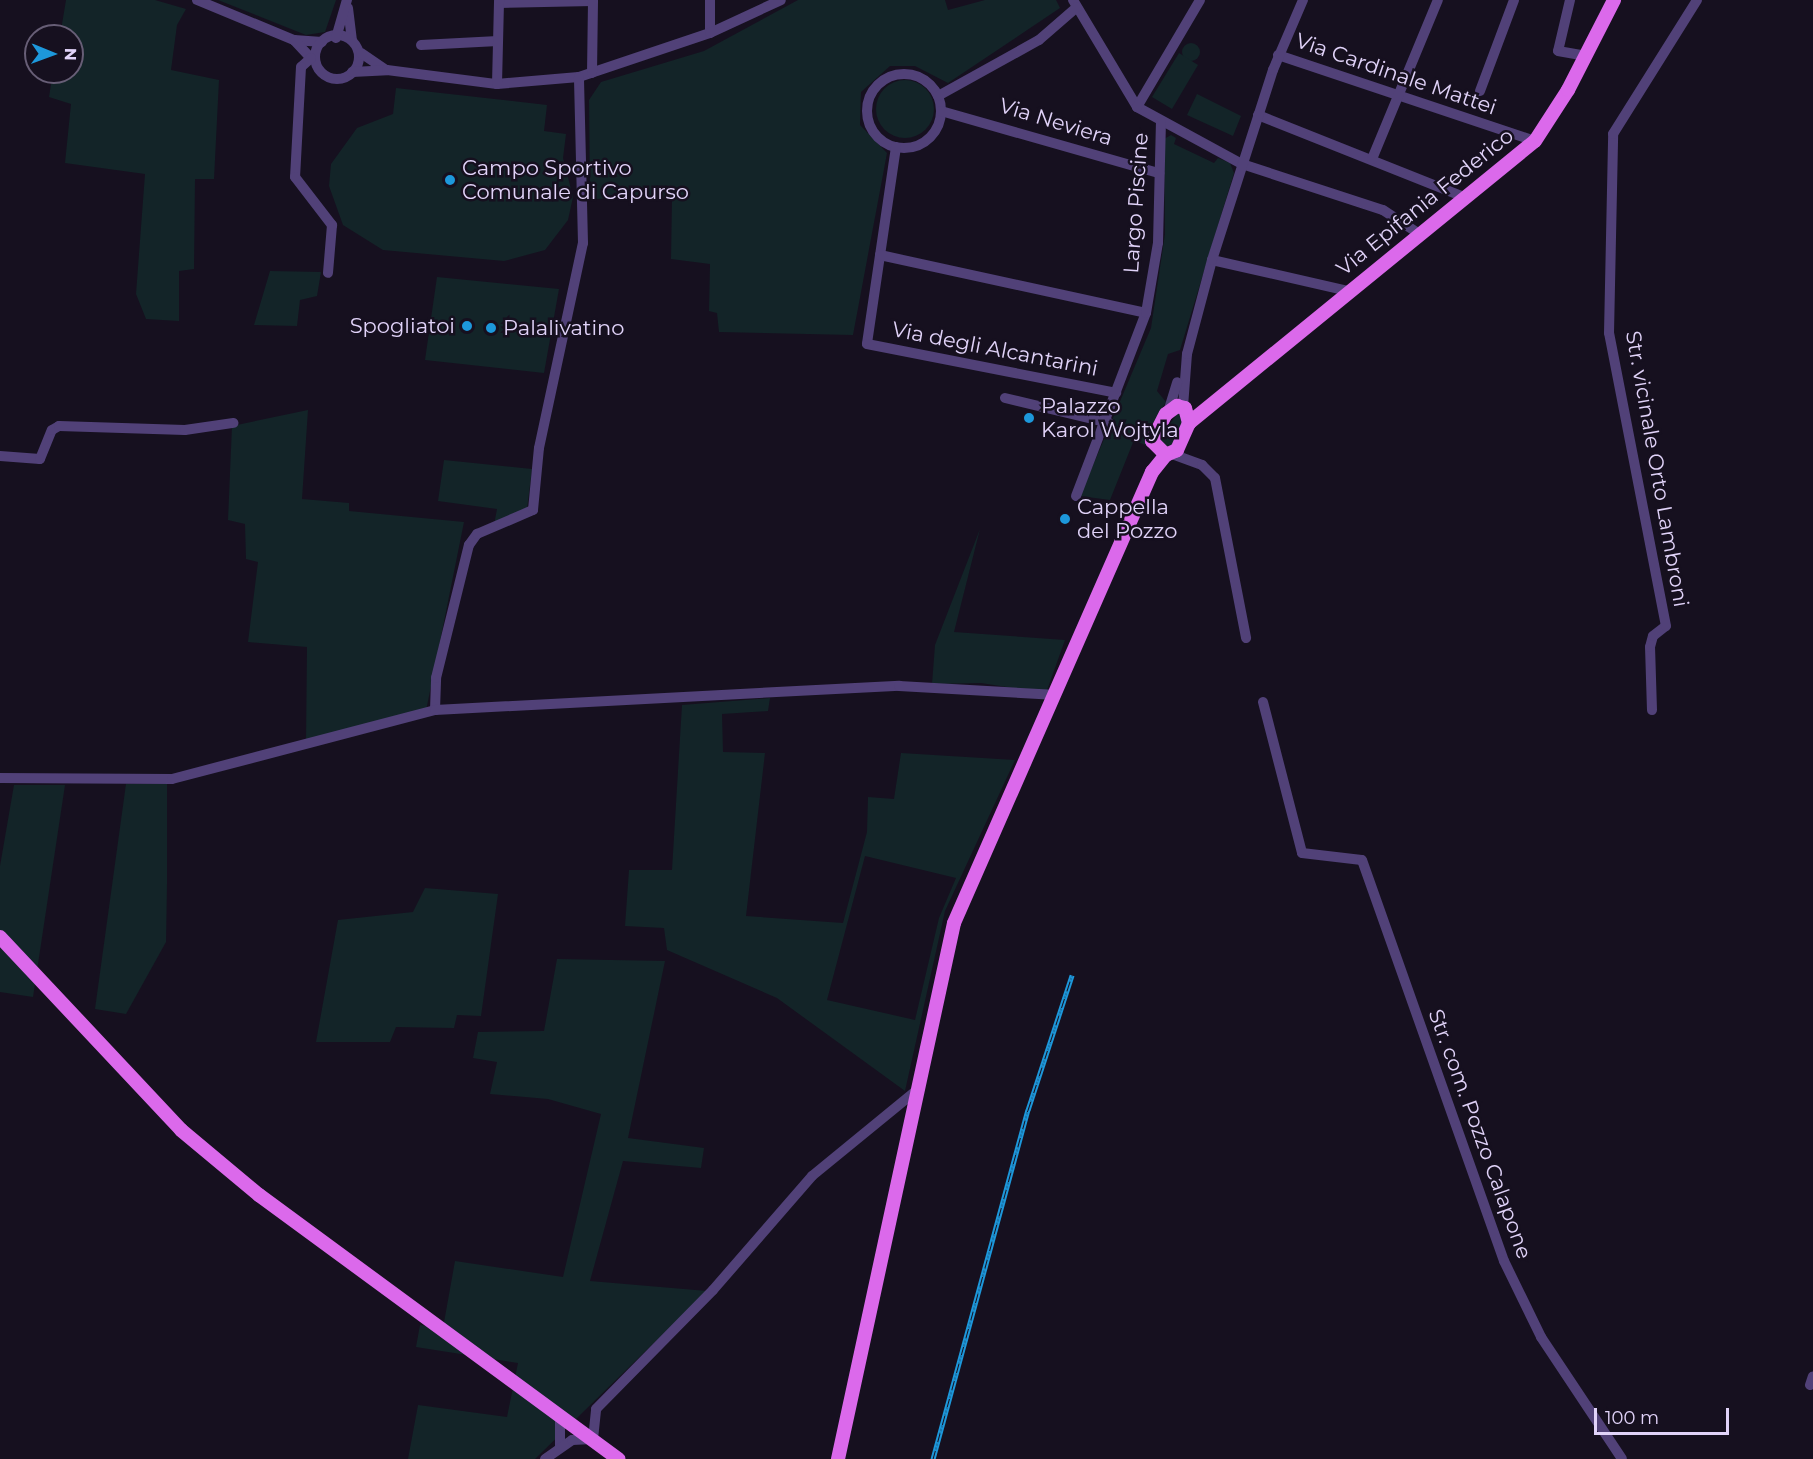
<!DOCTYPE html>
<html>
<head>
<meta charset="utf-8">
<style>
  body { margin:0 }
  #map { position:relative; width:1813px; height:1459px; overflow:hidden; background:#16101f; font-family:Montserrat,sans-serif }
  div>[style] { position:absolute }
  .green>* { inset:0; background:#132428 }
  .round { border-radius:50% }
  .minor>* { height:10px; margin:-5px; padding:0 5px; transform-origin:5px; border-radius:5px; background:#514178 }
  .minor>.ring { margin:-5px; padding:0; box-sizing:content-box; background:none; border:10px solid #514178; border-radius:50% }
  .major>* { height:14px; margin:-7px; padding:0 7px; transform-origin:7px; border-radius:7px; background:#db69eb }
  .rail>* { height:5px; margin-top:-2.5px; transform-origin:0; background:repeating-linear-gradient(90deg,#16101f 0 9px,#1d98db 0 18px); box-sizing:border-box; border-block:2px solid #1d98db }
  .dots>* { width:16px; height:16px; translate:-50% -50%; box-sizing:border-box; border:3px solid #16101f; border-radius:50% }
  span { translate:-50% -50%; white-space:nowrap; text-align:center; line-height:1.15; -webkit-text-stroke:5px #16101f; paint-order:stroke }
  .street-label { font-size:21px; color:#e1d3f9 }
  .poi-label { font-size:21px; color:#e1d3f9 }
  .left { translate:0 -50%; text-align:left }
  .right { translate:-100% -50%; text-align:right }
  .north { position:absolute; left:24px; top:24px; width:60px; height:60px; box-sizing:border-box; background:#16101f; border:2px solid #675e76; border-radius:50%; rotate:91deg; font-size:16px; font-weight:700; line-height:24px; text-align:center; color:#e1d3f9 }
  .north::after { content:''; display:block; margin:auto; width:21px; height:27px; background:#1d98db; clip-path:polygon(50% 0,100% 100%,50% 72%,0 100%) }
  .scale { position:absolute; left:1594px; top:1408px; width:135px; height:27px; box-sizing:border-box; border:3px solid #e1d3f9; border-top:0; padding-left:8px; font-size:18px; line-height:21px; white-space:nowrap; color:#e1d3f9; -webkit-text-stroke:4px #16101f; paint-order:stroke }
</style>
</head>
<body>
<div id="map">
  <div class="green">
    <div style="clip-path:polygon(66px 0,155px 0,186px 9px,177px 25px,171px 70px,219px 80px,214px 179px,195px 179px,194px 269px,179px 271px,179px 321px,146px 319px,136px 294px,145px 174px,65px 163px,71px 104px,49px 97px,53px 72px,72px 72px,72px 36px,60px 36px)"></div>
    <div style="clip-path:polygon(218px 0,336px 0,325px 32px,306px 35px)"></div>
    <div style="clip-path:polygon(798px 0,945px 0,948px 10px,985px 0,1056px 0,1060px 8px,948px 83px,915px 66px,890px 66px,861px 92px,860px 125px,887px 153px,853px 335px,719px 332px,717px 313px,709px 311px,710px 264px,671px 259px,672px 198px,590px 199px,589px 100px,601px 82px,704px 51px)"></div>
    <div class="round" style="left:1182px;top:43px;width:18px;height:18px"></div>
    <div style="clip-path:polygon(1179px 53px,1198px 65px,1172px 109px,1152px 97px)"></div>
    <div class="round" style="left:876px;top:80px;width:58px;height:58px"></div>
    <div style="clip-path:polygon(396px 88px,547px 105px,544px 131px,566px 134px,563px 158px,573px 197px,568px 220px,545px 250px,504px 261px,383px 250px,343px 225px,329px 186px,331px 164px,357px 128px,393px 114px)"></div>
    <div style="clip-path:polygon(1197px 94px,1241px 116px,1233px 136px,1187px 115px)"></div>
    <div style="clip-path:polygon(1171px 135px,1176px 138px,1174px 144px,1214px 163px,1218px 158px,1230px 163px,1234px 173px,1180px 350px,1168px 354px,1157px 391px,1166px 402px,1148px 431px,1147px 446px,1134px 440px,1110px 500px,1080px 496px,1151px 328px,1165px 234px,1164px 139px)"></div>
    <div style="clip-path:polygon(270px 271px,321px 272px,317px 296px,300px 300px,297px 326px,254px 325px)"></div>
    <div style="clip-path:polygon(437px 277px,559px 289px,544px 373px,425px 360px)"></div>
    <div style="clip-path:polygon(308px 410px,302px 499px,349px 503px,349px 511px,464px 522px,426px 711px,306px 742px,307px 647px,248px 642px,258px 562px,246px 559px,245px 524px,228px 520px,232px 426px)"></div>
    <div style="clip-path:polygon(1179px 411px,1185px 419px,1171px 450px,1157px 443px)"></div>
    <div style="clip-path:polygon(444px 460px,532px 469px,527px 509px,494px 525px,497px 509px,438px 501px)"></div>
    <div style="clip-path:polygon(980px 529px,954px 632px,1065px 640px,1046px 693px,981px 683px,932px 684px,935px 645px)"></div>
    <div style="clip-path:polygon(evenodd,770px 698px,768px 711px,722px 714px,723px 752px,765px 753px,746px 916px,843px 923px,867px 832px,868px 797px,894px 799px,901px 753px,1015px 760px,945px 911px,905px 1091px,777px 998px,667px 950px,664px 928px,625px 926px,629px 870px,672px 870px,682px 705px,770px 698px,865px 856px,956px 878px,939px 918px,915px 1020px,827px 1000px,865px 856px)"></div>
    <div style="clip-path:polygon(126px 784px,167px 784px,167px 883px,166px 942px,126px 1014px,95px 1009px)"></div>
    <div style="clip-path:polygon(14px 785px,65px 785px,33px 997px,0 992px,0 866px)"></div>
    <div style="clip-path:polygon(425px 888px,498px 894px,481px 1016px,457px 1015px,454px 1028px,396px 1027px,390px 1042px,316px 1042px,338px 920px,413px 912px)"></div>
    <div style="clip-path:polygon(557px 959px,665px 961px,628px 1138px,704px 1148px,701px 1168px,623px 1161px,590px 1281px,707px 1291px,535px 1459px,408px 1459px,418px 1405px,507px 1417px,518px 1363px,416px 1347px,420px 1325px,443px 1328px,455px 1261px,563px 1277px,601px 1114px,548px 1099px,490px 1094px,497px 1062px,473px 1058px,478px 1032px,544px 1031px)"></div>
  </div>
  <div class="minor">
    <div style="left:197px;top:0;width:105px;rotate:22.4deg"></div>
    <div style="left:294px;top:40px;width:28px;rotate:4deg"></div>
    <div style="left:1073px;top:0;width:125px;rotate:59.1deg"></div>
    <div style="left:1137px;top:107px;width:119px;rotate:28.5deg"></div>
    <div style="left:1242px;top:164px;width:148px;rotate:18.1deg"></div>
    <div style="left:1383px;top:210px;width:42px;rotate:33.3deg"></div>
    <div style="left:1570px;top:0;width:52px;rotate:103.2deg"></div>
    <div style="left:1558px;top:51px;width:29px;rotate:10deg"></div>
    <div style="left:499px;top:3px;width:94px;rotate:-1.2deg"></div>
    <div style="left:348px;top:8px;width:32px;rotate:83deg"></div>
    <div style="left:710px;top:33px;width:33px;rotate:-90deg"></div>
    <div class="ring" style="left:315px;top:35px;width:34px;height:34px"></div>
    <div style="left:336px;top:38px;width:40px;rotate:-74deg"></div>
    <div style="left:294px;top:40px;width:25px;rotate:47deg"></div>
    <div style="left:311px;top:58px;width:13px;rotate:138deg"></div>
    <div style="left:301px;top:67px;width:110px;rotate:93.1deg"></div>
    <div style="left:295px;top:177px;width:61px;rotate:52.4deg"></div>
    <div style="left:332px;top:225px;width:48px;rotate:94.8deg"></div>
    <div style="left:421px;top:45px;width:77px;rotate:-3deg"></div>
    <div style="left:361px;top:53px;width:30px;rotate:34deg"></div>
    <div style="left:1278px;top:55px;width:271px;rotate:18.5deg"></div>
    <div style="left:352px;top:72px;width:35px;rotate:-3deg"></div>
    <div style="left:387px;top:70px;width:111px;rotate:7.3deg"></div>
    <div style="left:497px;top:84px;width:82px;rotate:-4.9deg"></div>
    <div style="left:579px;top:77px;width:138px;rotate:-18.6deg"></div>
    <div style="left:710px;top:33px;width:78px;rotate:-24.9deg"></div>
    <div style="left:592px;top:73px;width:73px;rotate:-89.2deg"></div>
    <div class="ring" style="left:867px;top:74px;width:64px;height:64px"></div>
    <div style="left:497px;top:84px;width:84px;rotate:-88.6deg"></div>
    <div style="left:1480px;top:91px;width:97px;rotate:-69.5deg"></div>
    <div style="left:938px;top:96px;width:115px;rotate:-29deg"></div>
    <div style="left:1039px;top:40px;width:50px;rotate:-41deg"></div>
    <div style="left:1137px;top:107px;width:124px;rotate:-59.5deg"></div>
    <div style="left:941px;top:111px;width:227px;rotate:15.9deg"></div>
    <div style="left:1258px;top:115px;width:222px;rotate:21.7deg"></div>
    <div style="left:896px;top:147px;width:199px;rotate:98.4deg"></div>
    <div style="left:867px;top:344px;width:254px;rotate:11.1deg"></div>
    <div style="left:1372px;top:159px;width:172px;rotate:-67.5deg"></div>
    <div style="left:880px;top:255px;width:272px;rotate:12.3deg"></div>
    <div style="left:1212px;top:260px;width:139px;rotate:12.8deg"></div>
    <div style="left:1005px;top:398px;width:107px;rotate:13.5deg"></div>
    <div style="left:1183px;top:407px;width:53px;rotate:-85.7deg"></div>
    <div style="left:1187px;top:354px;width:97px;rotate:-75.1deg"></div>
    <div style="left:1212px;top:260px;width:200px;rotate:-72.2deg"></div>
    <div style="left:1273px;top:70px;width:76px;rotate:-66.8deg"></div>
    <div style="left:1169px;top:409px;width:28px;rotate:-73deg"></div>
    <div style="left:1172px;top:454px;width:32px;rotate:20deg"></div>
    <div style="left:1202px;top:465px;width:18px;rotate:45deg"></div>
    <div style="left:1215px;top:478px;width:163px;rotate:79deg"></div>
    <div style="left:0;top:456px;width:40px;rotate:4.3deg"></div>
    <div style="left:40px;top:459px;width:31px;rotate:-68deg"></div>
    <div style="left:52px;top:430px;width:8px;rotate:-30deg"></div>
    <div style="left:59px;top:426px;width:126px;rotate:1.8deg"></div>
    <div style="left:185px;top:430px;width:49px;rotate:-8.3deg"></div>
    <div style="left:1076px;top:496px;width:196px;rotate:-69.1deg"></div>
    <div style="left:1146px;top:313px;width:71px;rotate:-80.3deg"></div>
    <div style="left:1158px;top:243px;width:121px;rotate:-88.6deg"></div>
    <div style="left:1263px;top:702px;width:156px;rotate:75.5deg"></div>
    <div style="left:1302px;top:853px;width:60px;rotate:6.7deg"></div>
    <div style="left:1362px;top:860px;width:425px;rotate:70.5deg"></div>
    <div style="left:1504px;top:1261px;width:85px;rotate:64deg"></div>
    <div style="left:1541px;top:1337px;width:146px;rotate:56.4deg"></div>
    <div style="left:435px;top:710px;width:32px;rotate:-88deg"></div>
    <div style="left:436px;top:678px;width:137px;rotate:-76.1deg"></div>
    <div style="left:469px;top:545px;width:14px;rotate:-54deg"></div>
    <div style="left:477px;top:534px;width:61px;rotate:-23.2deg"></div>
    <div style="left:533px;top:510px;width:62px;rotate:-84.5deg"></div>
    <div style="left:539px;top:448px;width:210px;rotate:-77.9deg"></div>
    <div style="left:583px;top:243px;width:166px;rotate:-91.4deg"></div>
    <div style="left:1652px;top:710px;width:63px;rotate:-91.8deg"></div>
    <div style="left:1650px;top:647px;width:11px;rotate:-75deg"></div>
    <div style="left:1653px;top:636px;width:16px;rotate:-38deg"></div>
    <div style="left:1666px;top:626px;width:298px;rotate:-101deg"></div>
    <div style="left:1609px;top:333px;width:199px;rotate:-88.8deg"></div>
    <div style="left:1613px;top:134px;width:158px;rotate:-57.9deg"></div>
    <div style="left:0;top:778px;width:172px;rotate:0.3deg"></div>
    <div style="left:172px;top:779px;width:272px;rotate:-14.7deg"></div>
    <div style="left:435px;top:710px;width:465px;rotate:-3deg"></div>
    <div style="left:899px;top:686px;width:154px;rotate:3.3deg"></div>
    <div style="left:1810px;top:1385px;width:9px;rotate:-72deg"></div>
    <div style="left:560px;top:1416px;width:30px;rotate:90deg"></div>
    <div style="left:545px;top:1459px;width:33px;rotate:-35deg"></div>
    <div style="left:572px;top:1440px;width:21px;rotate:-3deg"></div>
    <div style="left:593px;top:1439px;width:30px;rotate:-84deg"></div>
    <div style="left:596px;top:1409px;width:167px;rotate:-45.5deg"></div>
    <div style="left:713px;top:1290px;width:151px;rotate:-49deg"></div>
    <div style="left:812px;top:1176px;width:134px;rotate:-39.3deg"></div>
  </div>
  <div class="major">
    <div style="left:1177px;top:406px;width:8px;rotate:14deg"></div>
    <div style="left:1185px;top:408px;width:16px;rotate:75deg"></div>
    <div style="left:1189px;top:423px;width:30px;rotate:114deg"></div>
    <div style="left:1177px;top:450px;width:12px;rotate:156deg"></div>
    <div style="left:1166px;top:455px;width:20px;rotate:-135deg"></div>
    <div style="left:1152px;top:441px;width:30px;rotate:-63deg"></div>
    <div style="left:1166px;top:414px;width:14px;rotate:-36deg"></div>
    <div style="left:1189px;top:423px;width:446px;rotate:-39.2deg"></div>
    <div style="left:1535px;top:141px;width:61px;rotate:-57.1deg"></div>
    <div style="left:1568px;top:90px;width:101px;rotate:-62.9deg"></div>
    <div style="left:0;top:937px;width:265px;rotate:46.8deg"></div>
    <div style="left:181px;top:1130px;width:102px;rotate:39.8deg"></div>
    <div style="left:259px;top:1195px;width:446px;rotate:36.3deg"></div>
    <div style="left:838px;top:1459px;width:548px;rotate:-77.79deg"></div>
    <div style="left:954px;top:923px;width:493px;rotate:-66.3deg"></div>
    <div style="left:1152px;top:472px;width:22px;rotate:-51deg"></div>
  </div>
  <div class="rail">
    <div style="left:933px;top:1459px;width:362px;rotate:-74.8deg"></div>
    <div style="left:1028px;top:1110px;width:142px;rotate:-71.9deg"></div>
  </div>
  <div class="dots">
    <div style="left:450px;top:180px;background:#1d98db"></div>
    <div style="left:467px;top:326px;background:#1d98db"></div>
    <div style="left:491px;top:328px;background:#1d98db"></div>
    <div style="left:1029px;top:418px;background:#1d98db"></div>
    <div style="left:1065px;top:519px;background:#1d98db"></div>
  </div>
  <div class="street-label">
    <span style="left:1396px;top:74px;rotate:19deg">Via Cardinale Mattei</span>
    <span style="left:1056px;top:122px;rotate:17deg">Via Neviera</span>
    <span style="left:1425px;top:202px;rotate:-39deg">Via Epifania Federico</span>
    <span style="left:1136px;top:203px;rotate:-86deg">Largo Piscine</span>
    <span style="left:995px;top:349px;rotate:11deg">Via degli Alcantarini</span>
    <span style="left:1657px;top:469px;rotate:80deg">Str. vicinale Orto Lambroni</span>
    <span style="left:1480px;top:1134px;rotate:70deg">Str. com. Pozzo Calapone</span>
  </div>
  <div class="poi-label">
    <span class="left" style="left:462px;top:180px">Campo Sportivo<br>Comunale di Capurso</span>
    <span class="right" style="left:455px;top:326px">Spogliatoi</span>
    <span class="left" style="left:503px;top:328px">Palalivatino</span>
    <span class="left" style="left:1041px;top:418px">Palazzo<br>Karol Wojtyla</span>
    <span class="left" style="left:1077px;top:519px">Cappella<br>del Pozzo</span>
  </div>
  <div class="north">N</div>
  <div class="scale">100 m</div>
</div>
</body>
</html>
